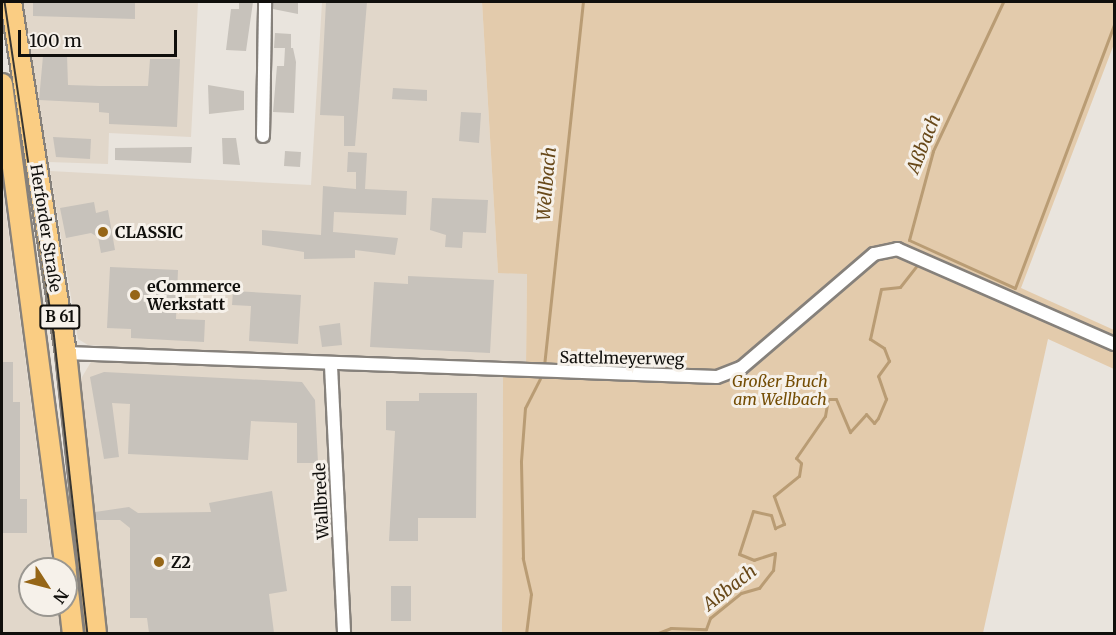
<!DOCTYPE html>
<html>
<head>
<meta charset="utf-8">
<style>
  body { margin:0 }
  #map { position:relative; width:1116px; height:635px; overflow:hidden; background:#e9e4dd; font-family:Merriweather,serif }
  div>[style] { position:absolute }
  .built>* { inset:0; background:#e1d7ca }
  .green>* { inset:0; background:#e3cbac }
  .stream>* { height:3px; margin:-1.5px; padding:0 1.5px; transform-origin:1.5px; border-radius:1.5px; background:#b99c74 }
  .building>* { inset:0; background:#c7c2bb }
  .roads { filter:drop-shadow(2px 0 #86817b) drop-shadow(-2px 0 #86817b) drop-shadow(0 2px #86817b) drop-shadow(0 -2px #86817b) }
  .street>* { height:12px; margin:-6px; padding:0 6px; transform-origin:6px; border-radius:6px; background:#fff }
  .primary>* { height:20px; margin:-10px; padding:0 10px; transform-origin:10px; border-radius:10px; background:#facd83 }
  .tram>* { height:1.5px; margin:-0.75px; padding:0 0.75px; transform-origin:0.75px; border-radius:0.75px; background:#383632 }
  .dots>* { width:16px; height:16px; translate:-50% -50%; box-sizing:border-box; border:3px solid #f6f1ea; border-radius:50% }
  span { translate:-50% -50%; white-space:nowrap; text-align:center; line-height:1.15; -webkit-text-stroke:6px #f6f1ea; paint-order:stroke }
  .shield-label span { padding:2px 4px; background:#f6f1ea; border:2px solid; border-radius:4px; -webkit-text-stroke-width:0 }
  .shield-label { font-size:15px; color:#100f0c; font-weight:700 }
  .street-label { font-size:16px; color:#100f0c }
  .poi-label { font-size:16px; color:#100f0c; font-weight:700 }
  .left { translate:0 -50%; text-align:left }
  .park-label { font-size:16px; color:#744d04; font-style:italic }
  .water-label { font-size:18px; color:#68491a; font-style:italic }
  .frame { position:absolute; inset:0; border:3px solid #100f0c; pointer-events:none }
  .north { position:absolute; left:18px; top:557px; width:60px; height:60px; box-sizing:border-box; background:#f6f1ea; border:2px solid #9a9791; border-radius:50%; rotate:126deg; font-size:16px; font-weight:700; line-height:24px; text-align:center; color:#100f0c }
  .north::after { content:''; display:block; margin:auto; width:21px; height:27px; background:#966617; clip-path:polygon(50% 0,100% 100%,50% 72%,0 100%) }
  .scale { position:absolute; left:18px; top:30px; width:159px; height:27px; box-sizing:border-box; border:3px solid #100f0c; border-top:0; padding-left:8px; font-size:18px; line-height:21px; white-space:nowrap; color:#100f0c; -webkit-text-stroke:4px #f6f1ea; paint-order:stroke }
</style>
</head>
<body>
<div id="map">
  <div class="built">
    <div style="clip-path:polygon(20px 2px,198px 2px,191px 137px,109px 133px,108px 164px,48px 162px)"></div>
    <div style="clip-path:polygon(322px 2px,482px 2px,498px 273px,527px 273px,526px 365px,330px 360px,88px 345px,78px 339px,50px 171px,311px 185px)"></div>
    <div style="clip-path:polygon(2px 183px,53px 569px,30px 569px,30px 605px,59px 605px,62px 633px,2px 633px)"></div>
    <div style="clip-path:polygon(91px 362px,503px 377px,502px 633px,106px 633px,83px 462px,79px 382px)"></div>
  </div>
  <div class="green">
    <div style="clip-path:polygon(482px 2px,1114px 2px,1114px 44px,1021px 288px,1114px 330px,1114px 340px,1005px 302px,1114px 352px,1114px 369px,1048px 339px,983px 633px,502px 633px,503px 377px,538px 378px,539px 367px,526px 365px,527px 274px,498px 273px)"></div>
  </div>
  <div class="stream">
    <div style="left:1003px;top:2px;width:165px;rotate:115.2deg"></div>
    <div style="left:933px;top:151px;width:92px;rotate:105.1deg"></div>
    <div style="left:909px;top:240px;width:116px;rotate:24.4deg"></div>
    <div style="left:1015px;top:288px;width:282px;rotate:-69.4deg"></div>
    <div style="left:544px;top:366px;width:366px;rotate:-83.9deg"></div>
    <div style="left:526px;top:634px;width:40px;rotate:-82.9deg"></div>
    <div style="left:531px;top:594px;width:37px;rotate:-103deg"></div>
    <div style="left:523px;top:558px;width:97px;rotate:-91.2deg"></div>
    <div style="left:521px;top:461px;width:53px;rotate:-85.7deg"></div>
    <div style="left:525px;top:408px;width:33px;rotate:-63deg"></div>
    <div style="left:656px;top:634px;width:16px;rotate:-22deg"></div>
    <div style="left:671px;top:628px;width:35px;rotate:2deg"></div>
    <div style="left:706px;top:629px;width:12px;rotate:-70deg"></div>
    <div style="left:710px;top:618px;width:40px;rotate:-39deg"></div>
    <div style="left:741px;top:593px;width:19px;rotate:-16deg"></div>
    <div style="left:759px;top:588px;width:23px;rotate:-52deg"></div>
    <div style="left:773px;top:570px;width:17px;rotate:-83deg"></div>
    <div style="left:775px;top:553px;width:22px;rotate:162deg"></div>
    <div style="left:754px;top:560px;width:16px;rotate:-158deg"></div>
    <div style="left:739px;top:554px;width:45px;rotate:-72deg"></div>
    <div style="left:753px;top:511px;width:18px;rotate:13deg"></div>
    <div style="left:771px;top:515px;width:14px;rotate:73deg"></div>
    <div style="left:775px;top:528px;width:10px;rotate:-24deg"></div>
    <div style="left:784px;top:524px;width:30px;rotate:-110deg"></div>
    <div style="left:774px;top:496px;width:32px;rotate:-39deg"></div>
    <div style="left:799px;top:476px;width:13px;rotate:-81deg"></div>
    <div style="left:801px;top:463px;width:7px;rotate:-135deg"></div>
    <div style="left:796px;top:458px;width:51px;rotate:-55.4deg"></div>
    <div style="left:825px;top:416px;width:17px;rotate:-80deg"></div>
    <div style="left:828px;top:399px;width:8px"></div>
    <div style="left:836px;top:399px;width:36px;rotate:67deg"></div>
    <div style="left:850px;top:432px;width:24px;rotate:-48deg"></div>
    <div style="left:866px;top:414px;width:12px;rotate:48deg"></div>
    <div style="left:874px;top:423px;width:6px;rotate:-51deg"></div>
    <div style="left:878px;top:418px;width:21px;rotate:-67deg"></div>
    <div style="left:886px;top:399px;width:24px;rotate:-109deg"></div>
    <div style="left:878px;top:376px;width:19px;rotate:-54deg"></div>
    <div style="left:889px;top:361px;width:14px;rotate:-111deg"></div>
    <div style="left:884px;top:348px;width:17px;rotate:-147deg"></div>
    <div style="left:870px;top:339px;width:51px;rotate:-77.6deg"></div>
    <div style="left:881px;top:289px;width:19px;rotate:-6deg"></div>
    <div style="left:900px;top:287px;width:31px;rotate:-52deg"></div>
  </div>
  <div class="building">
    <div style="clip-path:polygon(33px 2px,135px 3px,135px 19px,33px 16px)"></div>
    <div style="clip-path:polygon(239px 2px,253px 2px,246px 51px,226px 50px,231px 9px,239px 9px)"></div>
    <div style="clip-path:polygon(273px 2px,298px 2px,298px 14px,273px 9px)"></div>
    <div style="clip-path:polygon(326px 2px,367px 2px,355px 146px,344px 146px,344px 116px,320px 115px)"></div>
    <div style="clip-path:polygon(275px 33px,291px 34px,291px 48px,274px 48px)"></div>
    <div style="clip-path:polygon(285px 48px,293px 48px,296px 62px,294px 113px,273px 112px,277px 66px,284px 66px)"></div>
    <div style="clip-path:polygon(67px 55px,68px 85px,100px 86px,148px 86px,150px 59px,180px 59px,177px 127px,109px 124px,109px 113px,99px 112px,99px 103px,39px 100px,43px 56px)"></div>
    <div style="clip-path:polygon(208px 85px,244px 91px,244px 110px,209px 114px)"></div>
    <div style="clip-path:polygon(393px 88px,427px 90px,427px 101px,392px 99px)"></div>
    <div style="clip-path:polygon(461px 112px,481px 113px,479px 143px,459px 141px)"></div>
    <div style="clip-path:polygon(53px 137px,91px 139px,90px 159px,56px 157px)"></div>
    <div style="clip-path:polygon(222px 138px,236px 138px,240px 165px,223px 164px)"></div>
    <div style="clip-path:polygon(192px 147px,191px 163px,115px 160px,115px 148px)"></div>
    <div style="clip-path:polygon(285px 151px,301px 152px,300px 167px,284px 166px)"></div>
    <div style="clip-path:polygon(348px 152px,367px 153px,365px 189px,407px 191px,406px 215px,334px 212px,333px 232px,398px 238px,395px 255px,355px 250px,355px 258px,304px 259px,304px 252px,262px 245px,262px 230px,321px 235px,323px 186px,356px 189px,356px 172px,347px 172px)"></div>
    <div style="clip-path:polygon(432px 198px,488px 200px,486px 233px,463px 232px,462px 248px,445px 247px,446px 235px,430px 230px)"></div>
    <div style="clip-path:polygon(94px 202px,96px 213px,108px 210px,115px 250px,101px 253px,98px 237px,91px 233px,66px 238px,60px 208px)"></div>
    <div style="clip-path:polygon(110px 267px,178px 270px,176px 319px,205px 320px,204px 342px,131px 338px,131px 329px,107px 328px)"></div>
    <div style="clip-path:polygon(408px 276px,494px 280px,490px 353px,370px 347px,374px 282px,408px 284px)"></div>
    <div style="clip-path:polygon(233px 291px,301px 295px,298px 344px,249px 341px,251px 306px,232px 305px)"></div>
    <div style="clip-path:polygon(340px 323px,342px 345px,322px 347px,319px 326px)"></div>
    <div style="clip-path:polygon(2px 362px,13px 362px,13px 402px,20px 402px,20px 499px,27px 499px,27px 533px,2px 533px)"></div>
    <div style="clip-path:polygon(104px 372px,302px 382px,315px 400px,318px 463px,297px 463px,297px 423px,251px 421px,248px 460px,128px 454px,130px 404px,112px 403px,119px 457px,104px 459px,90px 377px)"></div>
    <div style="clip-path:polygon(419px 393px,477px 393px,476px 518px,418px 518px,418px 541px,389px 541px,395px 431px,386px 430px,386px 401px,419px 401px)"></div>
    <div style="clip-path:polygon(272px 491px,287px 591px,269px 594px,274px 633px,149px 633px,147px 618px,130px 618px,130px 528px,120px 520px,96px 520px,95px 512px,129px 507px,138px 513px,211px 512px,209px 503px)"></div>
    <div style="clip-path:polygon(391px 586px,411px 586px,411px 621px,391px 621px)"></div>
  </div>
  <div class="roads">
    <div class="street">
      <div style="left:263px;top:136px;width:134px;rotate:-89.1deg"></div>
      <div style="left:66px;top:353px;width:651px;rotate:2.11deg"></div>
      <div style="left:717px;top:377px;width:26px;rotate:-21deg"></div>
      <div style="left:741px;top:368px;width:175px;rotate:-40.6deg"></div>
      <div style="left:874px;top:254px;width:24px;rotate:-12deg"></div>
      <div style="left:897px;top:249px;width:237px;rotate:23.6deg"></div>
      <div style="left:331px;top:366px;width:268px;rotate:87.2deg"></div>
    </div>
    <div class="primary">
      <div style="left:11px;top:2px;width:355px;rotate:81.1deg"></div>
      <div style="left:66px;top:353px;width:283px;rotate:83.9deg"></div>
      <div style="left:2px;top:84px;width:489px;rotate:82.5deg"></div>
      <div style="left:66px;top:573px;width:61px;rotate:83.5deg"></div>
    </div>
  </div>
  <div class="tram">
    <div style="left:5px;top:2px;width:334px;rotate:81.6deg"></div>
    <div style="left:54px;top:332px;width:304px;rotate:83.6deg"></div>
  </div>
  <div class="dots">
    <div style="left:103px;top:232px;background:#966617"></div>
    <div style="left:135px;top:295px;background:#966617"></div>
    <div style="left:159px;top:562px;background:#966617"></div>
  </div>
  <div class="shield-label">
    <span style="left:60px;top:317px">B 61</span>
  </div>
  <div class="street-label">
    <span style="left:46px;top:228px;rotate:81deg">Herforder Straße</span>
    <span style="left:622px;top:358px;rotate:1deg">Sattelmeyerweg</span>
    <span style="left:321px;top:501px;rotate:-93deg">Wallbrede</span>
  </div>
  <div class="poi-label">
    <span class="left" style="left:115px;top:232px">CLASSIC</span>
    <span class="left" style="left:147px;top:295px">eCommerce<br>Werkstatt</span>
    <span class="left" style="left:171px;top:562px">Z2</span>
  </div>
  <div class="park-label">
    <span style="left:780px;top:390px">Großer Bruch<br>am Wellbach</span>
  </div>
  <div class="water-label">
    <span style="left:924px;top:144px;rotate:-68deg">Aßbach</span>
    <span style="left:547px;top:184px;rotate:-85deg">Wellbach</span>
    <span style="left:730px;top:588px;rotate:-38deg">Aßbach</span>
  </div>
  <div class="frame"></div>
  <div class="north">N</div>
  <div class="scale">100 m</div>
</div>
</body>
</html>
